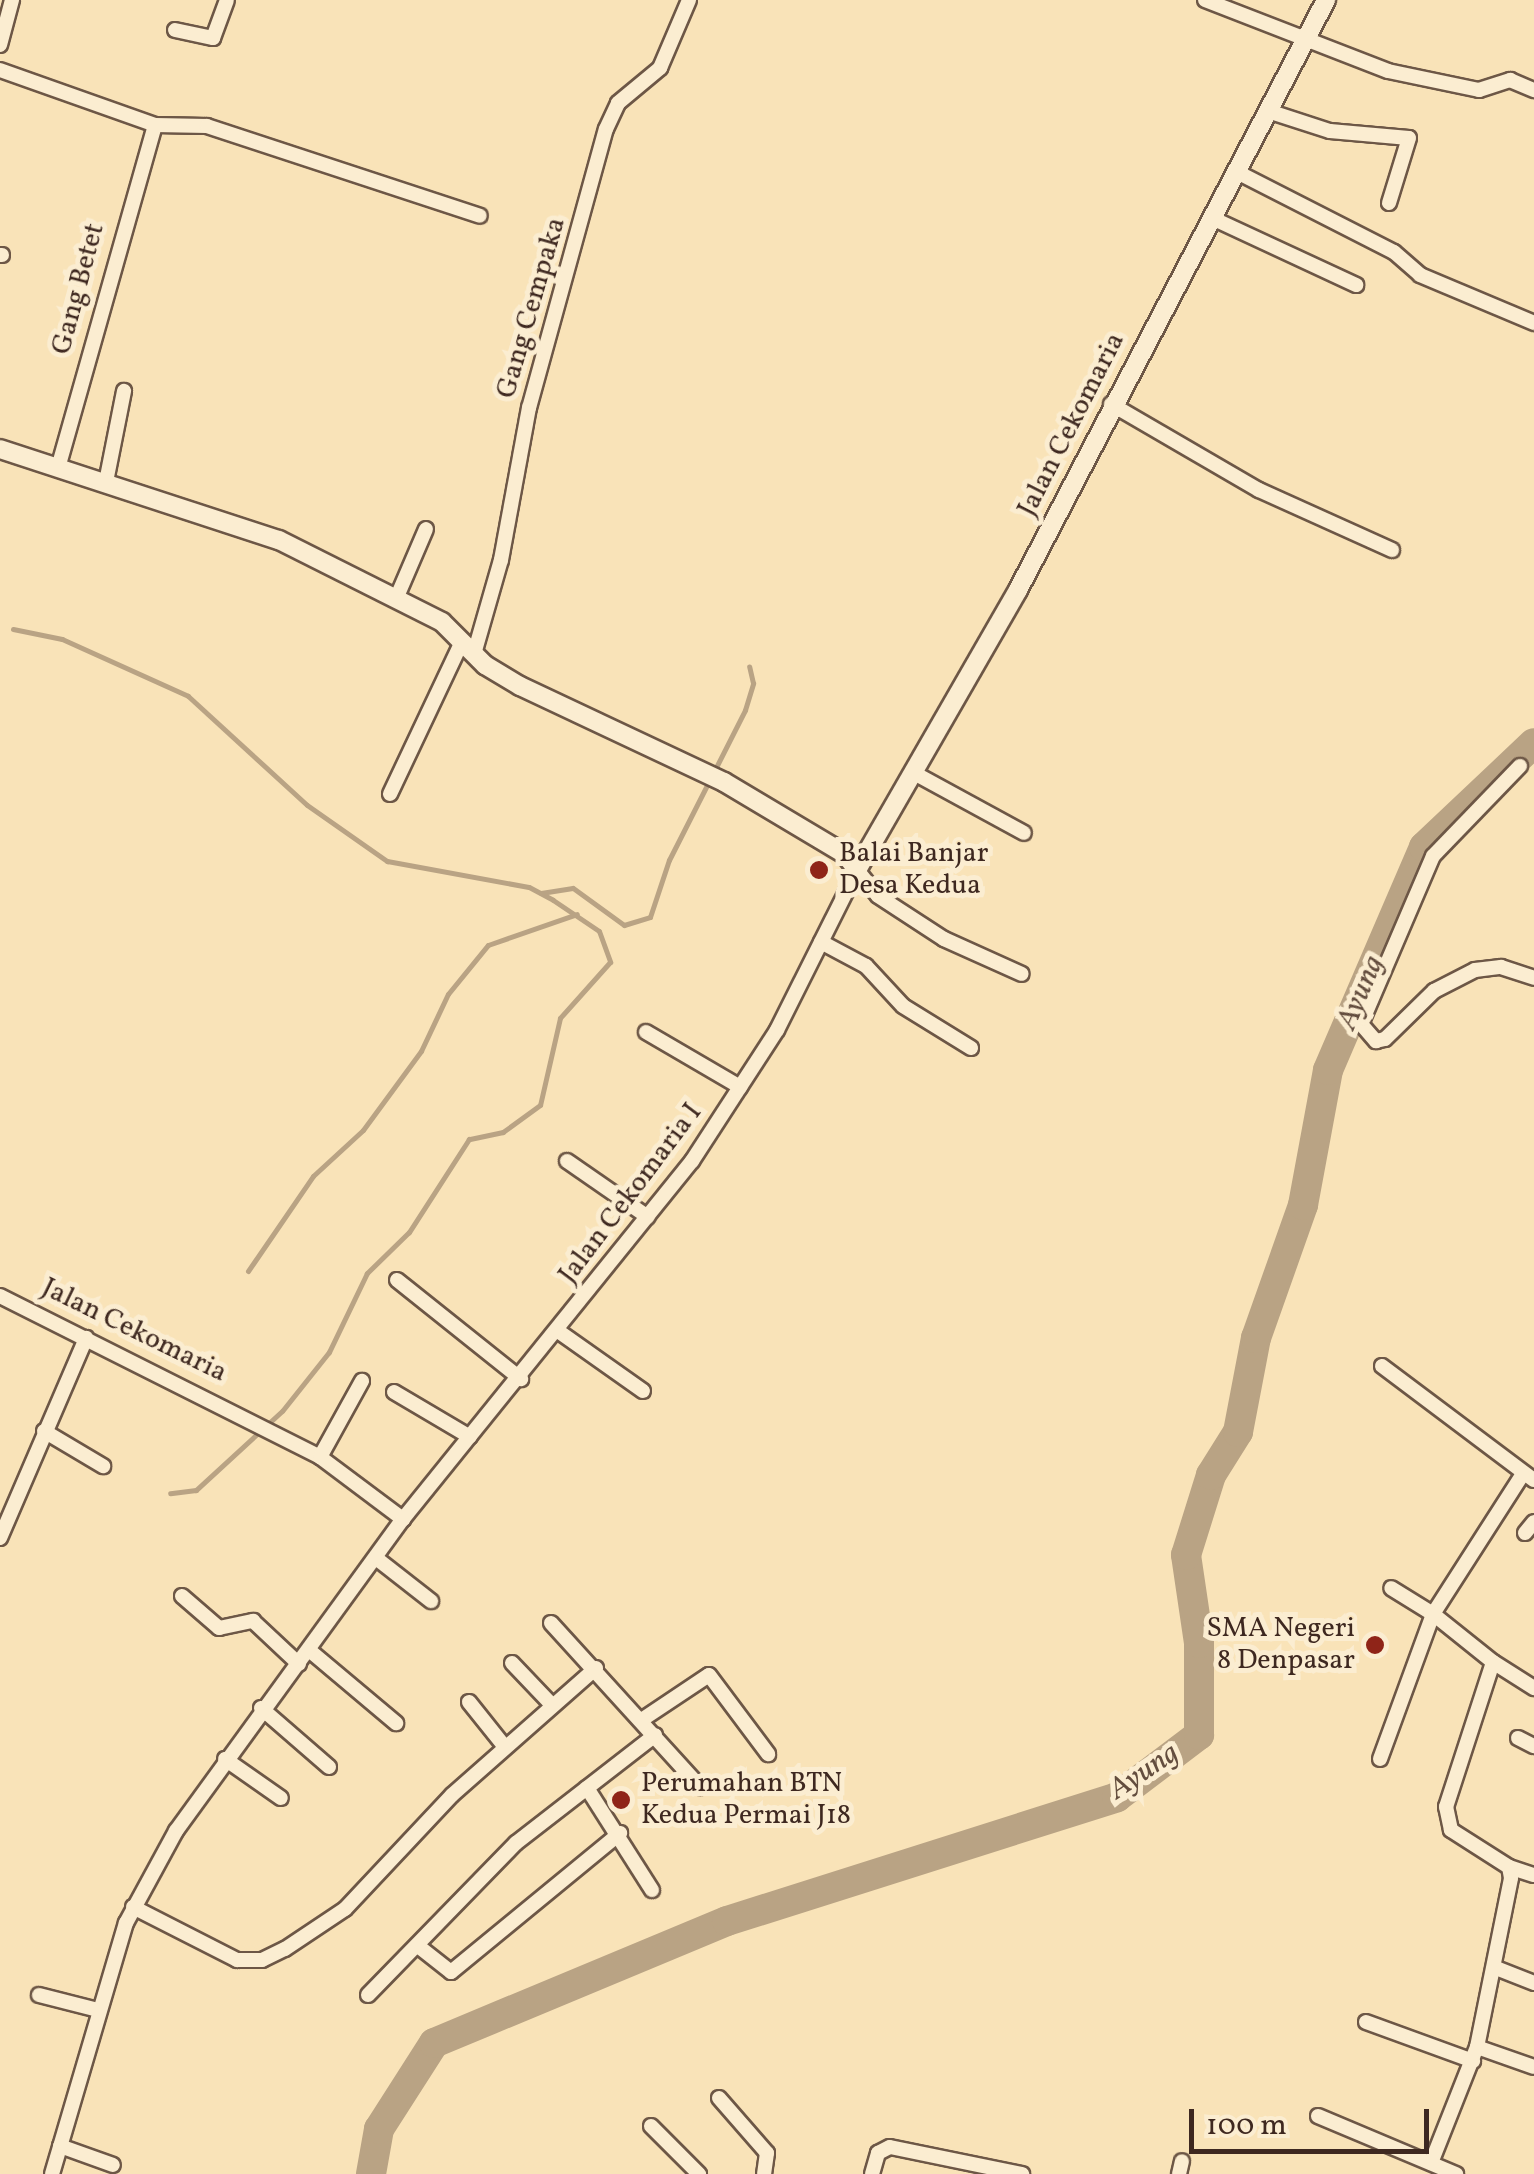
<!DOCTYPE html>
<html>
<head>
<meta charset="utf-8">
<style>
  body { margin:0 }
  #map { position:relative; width:1534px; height:2174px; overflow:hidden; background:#f9e3b8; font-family:Vollkorn,serif }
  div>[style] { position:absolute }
  .stream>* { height:5px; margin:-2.5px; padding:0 2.5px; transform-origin:2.5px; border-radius:2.5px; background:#b9a384 }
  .river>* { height:30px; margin:-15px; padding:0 15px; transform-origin:15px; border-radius:15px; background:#b9a384 }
  .roads { filter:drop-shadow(2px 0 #6d5746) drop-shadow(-2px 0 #6d5746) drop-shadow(0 2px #6d5746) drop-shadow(0 -2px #6d5746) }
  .minor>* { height:14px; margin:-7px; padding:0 7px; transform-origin:7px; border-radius:7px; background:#fbedd1 }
  .tertiary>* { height:18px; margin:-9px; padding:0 9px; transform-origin:9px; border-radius:9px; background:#fbedd1 }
  .dots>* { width:28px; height:28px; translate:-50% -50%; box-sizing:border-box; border:5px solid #fbedd1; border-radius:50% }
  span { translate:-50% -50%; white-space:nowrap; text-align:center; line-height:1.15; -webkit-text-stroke:10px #fbedd1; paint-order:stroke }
  .street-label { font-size:28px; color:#3e2820 }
  .poi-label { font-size:28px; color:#3e2820 }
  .left { translate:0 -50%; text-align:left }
  .right { translate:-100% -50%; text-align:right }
  .water-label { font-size:30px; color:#634d3e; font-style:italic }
  .scale { position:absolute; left:1189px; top:2109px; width:240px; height:45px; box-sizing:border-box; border:5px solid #3e2820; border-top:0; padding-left:12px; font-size:30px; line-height:35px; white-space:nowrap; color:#3e2820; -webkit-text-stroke:8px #fbedd1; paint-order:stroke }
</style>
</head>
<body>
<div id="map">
  <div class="stream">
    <div style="left:13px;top:629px;width:50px;rotate:11.5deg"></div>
    <div style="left:62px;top:639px;width:138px;rotate:24.3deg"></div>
    <div style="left:188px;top:696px;width:161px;rotate:42.5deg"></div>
    <div style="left:307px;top:805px;width:98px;rotate:35deg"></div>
    <div style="left:387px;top:861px;width:144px;rotate:10.4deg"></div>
    <div style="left:529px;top:887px;width:27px;rotate:28deg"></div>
    <div style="left:553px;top:900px;width:55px;rotate:34deg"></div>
    <div style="left:599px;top:931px;width:33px;rotate:70deg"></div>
    <div style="left:610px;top:962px;width:75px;rotate:131.8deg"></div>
    <div style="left:560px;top:1018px;width:89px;rotate:102.9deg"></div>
    <div style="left:540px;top:1105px;width:46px;rotate:143.9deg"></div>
    <div style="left:503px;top:1132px;width:35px;rotate:168deg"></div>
    <div style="left:469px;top:1139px;width:111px;rotate:122.8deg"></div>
    <div style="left:409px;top:1232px;width:59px;rotate:135.7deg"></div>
    <div style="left:367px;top:1273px;width:88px;rotate:115.7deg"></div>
    <div style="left:329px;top:1352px;width:75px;rotate:128.5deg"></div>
    <div style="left:282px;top:1411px;width:117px;rotate:137.4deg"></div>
    <div style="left:196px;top:1490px;width:26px;rotate:173deg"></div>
    <div style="left:541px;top:893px;width:32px;rotate:-9deg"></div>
    <div style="left:573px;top:888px;width:63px;rotate:36deg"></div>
    <div style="left:624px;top:925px;width:27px;rotate:-17deg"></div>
    <div style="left:650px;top:917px;width:60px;rotate:-71.6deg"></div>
    <div style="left:669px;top:860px;width:168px;rotate:-63.1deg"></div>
    <div style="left:745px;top:710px;width:28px;rotate:-73deg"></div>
    <div style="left:753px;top:683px;width:17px;rotate:-103deg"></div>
    <div style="left:248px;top:1271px;width:115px;rotate:-55.6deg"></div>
    <div style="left:313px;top:1176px;width:68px;rotate:-42.6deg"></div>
    <div style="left:363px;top:1130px;width:98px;rotate:-53.7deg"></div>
    <div style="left:421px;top:1051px;width:63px;rotate:-64.7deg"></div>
    <div style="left:448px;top:994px;width:63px;rotate:-50.8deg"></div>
    <div style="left:488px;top:945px;width:94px;rotate:-19.2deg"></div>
  </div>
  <div class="river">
    <div style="left:371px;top:2174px;width:46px;rotate:-79.9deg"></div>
    <div style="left:379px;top:2129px;width:102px;rotate:-57.4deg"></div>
    <div style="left:434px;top:2043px;width:317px;rotate:-22.6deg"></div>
    <div style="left:727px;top:1921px;width:409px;rotate:-17.6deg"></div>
    <div style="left:1117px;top:1797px;width:103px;rotate:-37.1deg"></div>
    <div style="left:1199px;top:1735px;width:92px;rotate:-90deg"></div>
    <div style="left:1199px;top:1643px;width:89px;rotate:-98.4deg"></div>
    <div style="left:1186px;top:1555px;width:84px;rotate:-72.6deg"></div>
    <div style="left:1211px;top:1475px;width:51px;rotate:-57.9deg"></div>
    <div style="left:1238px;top:1432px;width:96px;rotate:-79.2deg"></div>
    <div style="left:1256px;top:1338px;width:141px;rotate:-70.5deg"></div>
    <div style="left:1303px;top:1205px;width:137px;rotate:-79.5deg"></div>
    <div style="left:1328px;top:1070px;width:243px;rotate:-66.7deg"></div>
    <div style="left:1424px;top:847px;width:151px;rotate:-43.4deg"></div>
  </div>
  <div class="roads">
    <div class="minor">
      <div style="left:1205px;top:0;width:196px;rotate:21.2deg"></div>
      <div style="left:1388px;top:71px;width:93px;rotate:11.8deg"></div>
      <div style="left:1479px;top:90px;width:33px;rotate:-18deg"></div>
      <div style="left:1510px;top:80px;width:26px;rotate:23deg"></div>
      <div style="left:175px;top:30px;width:39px;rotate:12deg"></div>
      <div style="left:213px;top:38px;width:40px;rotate:-69.8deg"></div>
      <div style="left:0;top:45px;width:47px;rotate:-75.1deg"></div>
      <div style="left:0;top:70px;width:164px;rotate:19.5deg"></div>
      <div style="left:155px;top:125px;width:52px;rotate:1.1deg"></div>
      <div style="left:207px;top:126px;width:287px;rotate:18.2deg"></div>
      <div style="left:1271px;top:112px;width:62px;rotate:17.9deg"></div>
      <div style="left:1330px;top:131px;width:79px;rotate:5.1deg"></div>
      <div style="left:1409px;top:138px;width:68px;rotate:107.1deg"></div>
      <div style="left:1237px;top:172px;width:176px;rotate:27deg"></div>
      <div style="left:1394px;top:252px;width:35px;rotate:41deg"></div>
      <div style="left:1420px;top:275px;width:124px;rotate:22.8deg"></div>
      <div style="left:1214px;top:219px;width:157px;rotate:24.9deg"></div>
      <div style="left:0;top:255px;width:2px"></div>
      <div style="left:1111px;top:404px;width:171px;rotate:30.2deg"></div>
      <div style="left:1259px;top:490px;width:146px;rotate:24.3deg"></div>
      <div style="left:58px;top:468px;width:356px;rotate:-74.2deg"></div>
      <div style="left:106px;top:482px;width:93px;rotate:-78.8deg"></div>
      <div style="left:396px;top:599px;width:76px;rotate:-66.8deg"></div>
      <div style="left:474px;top:654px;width:98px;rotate:-74deg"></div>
      <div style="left:501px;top:560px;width:155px;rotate:-79.6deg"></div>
      <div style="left:529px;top:408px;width:289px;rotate:-74.6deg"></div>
      <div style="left:606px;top:129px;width:29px;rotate:-65deg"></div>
      <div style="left:618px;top:103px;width:55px;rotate:-39.8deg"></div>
      <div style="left:660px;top:68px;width:74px;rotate:-66.9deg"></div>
      <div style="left:1520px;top:766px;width:125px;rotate:134deg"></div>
      <div style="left:1433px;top:856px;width:183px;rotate:113.2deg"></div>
      <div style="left:1361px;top:1024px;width:23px;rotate:49deg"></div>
      <div style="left:1376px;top:1041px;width:9px;rotate:-13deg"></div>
      <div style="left:1385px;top:1039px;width:69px;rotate:-44.4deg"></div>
      <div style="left:1434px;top:991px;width:46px;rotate:-27.1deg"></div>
      <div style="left:1475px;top:970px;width:26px;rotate:-7deg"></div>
      <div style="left:1501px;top:967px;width:35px;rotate:18deg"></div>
      <div style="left:914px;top:773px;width:125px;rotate:28.6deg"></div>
      <div style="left:390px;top:794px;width:168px;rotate:-64.7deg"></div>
      <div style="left:857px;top:870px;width:33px;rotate:51deg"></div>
      <div style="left:878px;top:896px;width:79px;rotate:33.1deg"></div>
      <div style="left:944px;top:939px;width:85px;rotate:24.2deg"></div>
      <div style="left:821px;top:942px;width:51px;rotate:28.1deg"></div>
      <div style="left:866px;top:966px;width:54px;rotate:47.2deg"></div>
      <div style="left:903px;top:1006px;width:80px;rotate:31.7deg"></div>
      <div style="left:646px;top:1032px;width:109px;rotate:30.3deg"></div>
      <div style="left:567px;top:1161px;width:98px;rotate:34.7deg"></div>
      <div style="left:397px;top:1280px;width:159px;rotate:38.6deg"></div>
      <div style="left:0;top:1296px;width:358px;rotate:26.7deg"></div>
      <div style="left:320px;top:1457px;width:104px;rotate:36.8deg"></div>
      <div style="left:558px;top:1331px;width:104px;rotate:35.2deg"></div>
      <div style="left:1382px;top:1366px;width:190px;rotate:36.9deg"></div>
      <div style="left:394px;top:1392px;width:88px;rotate:30.6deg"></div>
      <div style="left:44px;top:1431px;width:69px;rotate:30.7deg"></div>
      <div style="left:320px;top:1457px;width:87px;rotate:-61.1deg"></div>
      <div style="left:1525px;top:1533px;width:14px;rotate:-51deg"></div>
      <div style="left:0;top:1538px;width:218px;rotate:-66.7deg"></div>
      <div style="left:376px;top:1558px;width:70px;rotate:38deg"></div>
      <div style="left:182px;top:1596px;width:49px;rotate:40.9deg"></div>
      <div style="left:219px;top:1628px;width:35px;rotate:-12deg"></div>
      <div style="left:253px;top:1621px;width:63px;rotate:43.1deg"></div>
      <div style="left:551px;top:1623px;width:222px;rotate:47.7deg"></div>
      <div style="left:309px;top:1650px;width:114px;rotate:40deg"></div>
      <div style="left:1493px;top:1662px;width:77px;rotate:-141.3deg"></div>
      <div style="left:1433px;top:1614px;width:166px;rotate:-57.3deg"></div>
      <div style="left:512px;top:1663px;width:58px;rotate:46.4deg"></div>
      <div style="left:469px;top:1702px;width:58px;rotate:51.3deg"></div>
      <div style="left:261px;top:1708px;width:90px;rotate:40.9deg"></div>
      <div style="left:643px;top:1719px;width:79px;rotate:-33.7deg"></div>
      <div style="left:709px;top:1675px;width:99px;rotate:53.2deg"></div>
      <div style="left:1518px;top:1738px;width:18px;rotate:27deg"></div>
      <div style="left:225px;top:1759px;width:68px;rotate:34.9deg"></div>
      <div style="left:1380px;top:1759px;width:154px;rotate:-69.9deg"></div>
      <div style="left:1433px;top:1614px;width:49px;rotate:-148.2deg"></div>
      <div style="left:587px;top:1788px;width:121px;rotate:57.5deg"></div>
      <div style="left:1509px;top:1867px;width:26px;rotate:18deg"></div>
      <div style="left:133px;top:1907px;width:117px;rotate:27deg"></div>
      <div style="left:237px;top:1960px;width:25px"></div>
      <div style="left:262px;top:1960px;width:25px;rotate:-26deg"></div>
      <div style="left:285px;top:1949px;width:72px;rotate:-33.7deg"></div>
      <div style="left:345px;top:1909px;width:156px;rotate:-46.8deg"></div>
      <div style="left:452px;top:1795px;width:192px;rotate:-41.4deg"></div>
      <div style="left:418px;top:1946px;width:42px;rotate:38.2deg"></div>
      <div style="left:451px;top:1972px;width:219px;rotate:-39.4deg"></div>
      <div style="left:1496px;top:1968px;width:41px;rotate:21.5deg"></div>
      <div style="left:39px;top:1995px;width:61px;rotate:14.3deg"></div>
      <div style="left:368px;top:1995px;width:212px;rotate:-45.8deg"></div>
      <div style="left:516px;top:1843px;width:176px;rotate:-37.8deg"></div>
      <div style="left:1366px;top:2022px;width:114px;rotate:20deg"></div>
      <div style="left:1477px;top:2047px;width:60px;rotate:19.3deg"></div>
      <div style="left:719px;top:2098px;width:73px;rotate:48.9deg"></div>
      <div style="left:767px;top:2153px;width:21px;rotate:98deg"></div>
      <div style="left:1318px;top:2116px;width:150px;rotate:22.8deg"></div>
      <div style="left:651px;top:2126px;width:68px;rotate:45deg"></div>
      <div style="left:60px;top:2146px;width:56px;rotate:19.7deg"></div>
      <div style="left:1431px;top:2163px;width:125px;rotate:-68.4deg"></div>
      <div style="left:1477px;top:2047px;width:172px;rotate:-78.6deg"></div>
      <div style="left:1511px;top:1878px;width:11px;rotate:-100deg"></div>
      <div style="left:1509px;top:1867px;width:69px;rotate:-147.5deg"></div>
      <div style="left:1451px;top:1830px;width:24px;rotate:-102deg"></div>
      <div style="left:1446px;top:1807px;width:152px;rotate:-72deg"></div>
      <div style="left:1493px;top:1662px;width:49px;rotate:32.4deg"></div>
      <div style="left:52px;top:2174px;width:262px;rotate:-73.6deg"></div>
      <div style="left:126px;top:1923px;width:105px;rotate:-61.5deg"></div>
      <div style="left:176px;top:1831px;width:386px;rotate:-54deg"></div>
      <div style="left:403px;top:1519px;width:460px;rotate:-51.1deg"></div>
      <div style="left:692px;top:1161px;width:156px;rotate:-57deg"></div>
      <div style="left:777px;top:1030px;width:179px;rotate:-63.4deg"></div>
      <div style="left:872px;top:2174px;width:22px;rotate:-74deg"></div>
      <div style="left:878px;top:2153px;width:13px;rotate:-27deg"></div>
      <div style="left:890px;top:2147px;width:135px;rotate:11.6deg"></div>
      <div style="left:1179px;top:2174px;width:13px;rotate:-77deg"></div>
    </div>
    <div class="tertiary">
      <div style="left:0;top:449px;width:293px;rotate:18.1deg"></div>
      <div style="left:279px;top:540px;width:182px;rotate:26.7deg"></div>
      <div style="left:442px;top:622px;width:61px;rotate:45deg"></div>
      <div style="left:485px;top:665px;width:41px;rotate:31deg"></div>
      <div style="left:520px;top:686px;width:225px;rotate:25.2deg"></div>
      <div style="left:724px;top:782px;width:141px;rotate:30.8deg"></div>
      <div style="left:845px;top:854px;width:20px;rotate:53deg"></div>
      <div style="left:857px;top:870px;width:323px;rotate:-60.1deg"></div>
      <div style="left:1018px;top:590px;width:666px;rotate:-62.43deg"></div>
    </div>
  </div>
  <div class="dots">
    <div style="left:819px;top:870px;background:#8f2418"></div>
    <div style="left:1375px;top:1645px;background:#8f2418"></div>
    <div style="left:621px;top:1800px;background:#8f2418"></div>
  </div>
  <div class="street-label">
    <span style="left:79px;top:289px;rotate:-75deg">Gang Betet</span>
    <span style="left:532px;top:308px;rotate:-74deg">Gang Cempaka</span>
    <span style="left:1072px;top:425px;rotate:-63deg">Jalan Cekomaria</span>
    <span style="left:631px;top:1194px;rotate:-53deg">Jalan Cekomaria I</span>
    <span style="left:134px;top:1331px;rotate:26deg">Jalan Cekomaria</span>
  </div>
  <div class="poi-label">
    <span class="left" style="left:839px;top:870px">Balai Banjar<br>Desa Kedua</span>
    <span class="right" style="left:1355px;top:1645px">SMA Negeri<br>8 Denpasar</span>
    <span class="left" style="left:641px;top:1800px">Perumahan BTN<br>Kedua Permai J18</span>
  </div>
  <div class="water-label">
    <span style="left:1361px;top:993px;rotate:-67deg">Ayung</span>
    <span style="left:1144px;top:1772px;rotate:-34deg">Ayung</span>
  </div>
  <div class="scale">100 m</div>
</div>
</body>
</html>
